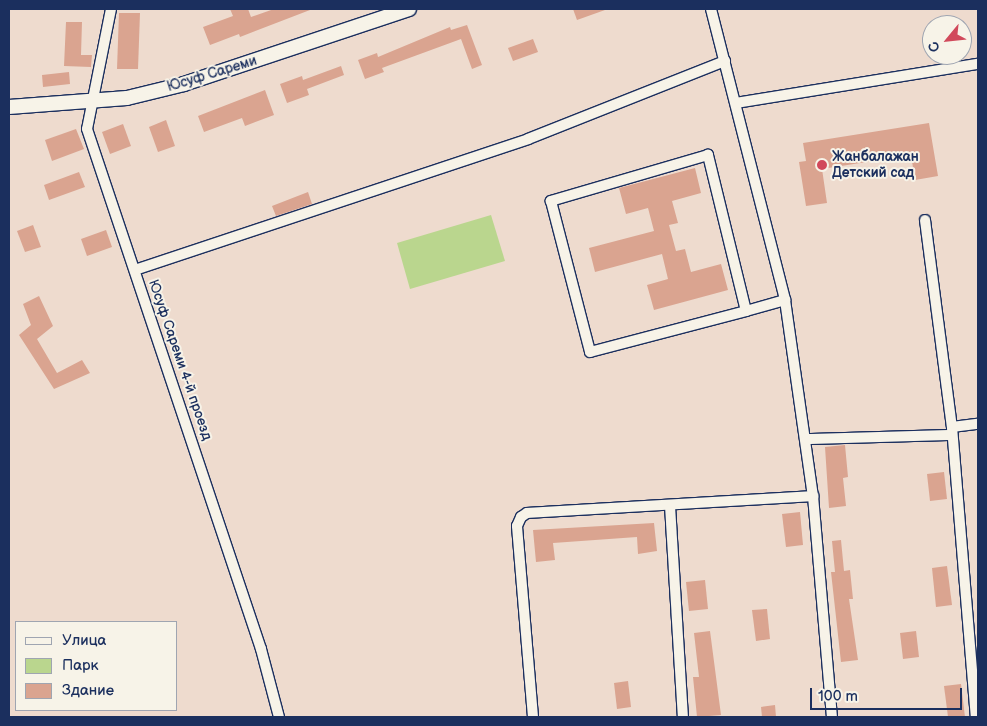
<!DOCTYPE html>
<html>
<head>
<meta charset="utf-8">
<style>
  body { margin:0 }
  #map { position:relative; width:987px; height:726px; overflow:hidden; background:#eedbce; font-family:"Balsamiq Sans",sans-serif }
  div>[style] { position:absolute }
  .green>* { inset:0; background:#bad68e }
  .building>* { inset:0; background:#daa490 }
  .roads { filter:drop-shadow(1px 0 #1b2f5e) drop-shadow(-1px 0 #1b2f5e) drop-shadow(0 1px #1b2f5e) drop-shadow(0 -1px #1b2f5e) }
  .street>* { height:10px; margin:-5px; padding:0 5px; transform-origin:5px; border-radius:5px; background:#f7f3e8 }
  .secondary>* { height:14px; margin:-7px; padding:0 7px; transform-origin:7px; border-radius:7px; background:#f7f3e8 }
  .dots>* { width:14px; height:14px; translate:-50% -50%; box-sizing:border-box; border:2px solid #f7f3e8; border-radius:50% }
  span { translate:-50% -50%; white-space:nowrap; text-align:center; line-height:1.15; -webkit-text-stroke:4px #f7f3e8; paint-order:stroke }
  .street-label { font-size:14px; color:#1b2f5e }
  .poi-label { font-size:14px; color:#1b2f5e; font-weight:700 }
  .left { translate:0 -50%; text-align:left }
  .frame { position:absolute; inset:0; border:10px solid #1b2f5e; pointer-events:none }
  .legend { position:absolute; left:15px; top:621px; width:162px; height:90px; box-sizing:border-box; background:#f7f3e8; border:1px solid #9fa5b1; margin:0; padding:6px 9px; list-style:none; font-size:15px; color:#1b2f5e }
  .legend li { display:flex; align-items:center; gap:10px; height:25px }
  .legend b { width:25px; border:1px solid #9fa5b1 }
  .north { position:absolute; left:922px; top:15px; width:50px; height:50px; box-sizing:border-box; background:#f7f3e8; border:1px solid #9fa5b1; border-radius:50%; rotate:242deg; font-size:14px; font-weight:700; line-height:20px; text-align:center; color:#1b2f5e }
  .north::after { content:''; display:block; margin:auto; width:18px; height:22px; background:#d1495b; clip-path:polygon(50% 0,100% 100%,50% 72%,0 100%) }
  .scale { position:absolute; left:810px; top:688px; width:152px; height:22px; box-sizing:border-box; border:2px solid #1b2f5e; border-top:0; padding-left:6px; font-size:15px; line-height:18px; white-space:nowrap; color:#1b2f5e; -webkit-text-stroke:4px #f7f3e8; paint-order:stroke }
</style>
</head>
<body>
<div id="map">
  <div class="green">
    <div style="clip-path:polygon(491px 215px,505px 261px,410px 289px,397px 243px)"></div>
  </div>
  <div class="building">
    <div style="clip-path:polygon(230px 9px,248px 9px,251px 17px,274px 9px,310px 10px,240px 37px,239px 34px,210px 45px,203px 27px,233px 16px)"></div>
    <div style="clip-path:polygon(573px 9px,605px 9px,605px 10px,577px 20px)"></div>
    <div style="clip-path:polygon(119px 13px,140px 13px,138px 69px,117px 69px)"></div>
    <div style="clip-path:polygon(66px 22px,82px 22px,81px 55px,92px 55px,91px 67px,64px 66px)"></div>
    <div style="clip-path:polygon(467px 25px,482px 65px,472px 69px,461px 39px,382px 68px,384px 72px,365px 79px,358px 60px,377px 53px,378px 57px,450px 27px,451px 30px)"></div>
    <div style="clip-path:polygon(533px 39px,538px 52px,513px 61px,508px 48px)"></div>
    <div style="clip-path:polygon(341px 66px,344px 75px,307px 89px,309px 95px,287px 103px,280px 84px,302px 76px,303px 80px)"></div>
    <div style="clip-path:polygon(69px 72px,70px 84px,43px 87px,42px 75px)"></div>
    <div style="clip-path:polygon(265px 90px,274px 115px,245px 126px,242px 118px,204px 132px,198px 116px)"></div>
    <div style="clip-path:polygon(166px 120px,175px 146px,158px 152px,149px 127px)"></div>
    <div style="clip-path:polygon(929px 123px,938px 176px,915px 180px,911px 155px,822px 169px,827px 203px,806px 206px,799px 162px,806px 161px,803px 143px)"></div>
    <div style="clip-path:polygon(123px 124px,131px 146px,110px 154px,102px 132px)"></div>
    <div style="clip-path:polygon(76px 129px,84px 149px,52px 161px,45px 140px)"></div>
    <div style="clip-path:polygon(695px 168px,701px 193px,672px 201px,678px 223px,669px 225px,676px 251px,685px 249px,691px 272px,721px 264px,728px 290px,654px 310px,647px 285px,668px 279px,662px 254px,595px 272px,589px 248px,654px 231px,648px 208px,626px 214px,619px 188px)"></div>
    <div style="clip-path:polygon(79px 172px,85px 187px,49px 200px,44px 185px)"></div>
    <div style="clip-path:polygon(308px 192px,312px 204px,276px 216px,272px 206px)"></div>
    <div style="clip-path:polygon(33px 225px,41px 247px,25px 252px,17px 231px)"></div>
    <div style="clip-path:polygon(106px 230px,112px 247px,87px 256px,81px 239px)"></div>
    <div style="clip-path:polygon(39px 296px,53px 326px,37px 339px,57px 373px,82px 360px,90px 373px,54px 389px,19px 335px,31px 325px,23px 304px)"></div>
    <div style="clip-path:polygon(845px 445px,848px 477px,843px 478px,846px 506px,829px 508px,825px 447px)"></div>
    <div style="clip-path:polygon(944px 472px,947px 499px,930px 501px,927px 474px)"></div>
    <div style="clip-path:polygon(800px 512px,803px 545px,786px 547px,782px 514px)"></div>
    <div style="clip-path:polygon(654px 523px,657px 551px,638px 554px,637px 537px,553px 543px,555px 560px,536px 562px,533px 530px)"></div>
    <div style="clip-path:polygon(841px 540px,844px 571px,850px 570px,853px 599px,849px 599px,858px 660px,841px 662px,831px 572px,835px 572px,832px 541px)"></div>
    <div style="clip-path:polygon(947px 566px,952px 605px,936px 607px,932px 568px)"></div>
    <div style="clip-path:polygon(705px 580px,708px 609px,689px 611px,686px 582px)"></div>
    <div style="clip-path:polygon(767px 609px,770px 639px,756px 641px,752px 610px)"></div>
    <div style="clip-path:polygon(710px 631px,721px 715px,697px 717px,693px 677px,699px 677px,694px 633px)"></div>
    <div style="clip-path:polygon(916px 631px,919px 657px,903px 659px,900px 633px)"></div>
    <div style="clip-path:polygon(628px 681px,631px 707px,617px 709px,614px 683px)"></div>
    <div style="clip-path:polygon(961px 684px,965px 717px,948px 717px,944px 686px)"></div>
    <div style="clip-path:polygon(775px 705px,776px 717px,762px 717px,761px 707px)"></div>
  </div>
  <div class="roads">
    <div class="street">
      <div style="left:111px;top:9px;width:122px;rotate:101.3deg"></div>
      <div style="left:87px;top:129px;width:548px;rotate:71.5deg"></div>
      <div style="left:261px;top:649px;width:70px;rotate:75.2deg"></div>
      <div style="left:711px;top:9px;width:300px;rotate:75.7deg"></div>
      <div style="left:785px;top:300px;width:198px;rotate:81.9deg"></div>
      <div style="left:813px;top:496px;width:222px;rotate:85.1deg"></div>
      <div style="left:736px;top:103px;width:245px;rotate:-9.2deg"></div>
      <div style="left:925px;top:220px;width:209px;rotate:82.6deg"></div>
      <div style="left:952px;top:427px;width:291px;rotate:85.3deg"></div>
      <div style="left:135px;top:270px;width:414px;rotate:-18.4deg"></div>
      <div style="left:528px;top:139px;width:212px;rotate:-21.6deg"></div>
      <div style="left:746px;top:311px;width:161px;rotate:-103.7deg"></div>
      <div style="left:708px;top:155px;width:164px;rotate:163.7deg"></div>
      <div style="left:551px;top:201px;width:156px;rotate:75.5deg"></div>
      <div style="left:590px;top:352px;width:161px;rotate:-14.7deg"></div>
      <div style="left:746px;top:311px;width:41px;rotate:-15.8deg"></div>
      <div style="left:952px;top:427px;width:26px;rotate:-7deg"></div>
      <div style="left:807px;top:439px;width:145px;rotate:-1.6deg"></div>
      <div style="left:670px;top:506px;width:211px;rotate:86.5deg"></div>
      <div style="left:533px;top:717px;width:192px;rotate:-94.8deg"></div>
      <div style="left:517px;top:526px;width:10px;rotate:-66deg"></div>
      <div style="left:521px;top:517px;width:7px;rotate:-34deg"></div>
      <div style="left:527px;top:513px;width:287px;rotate:-3.4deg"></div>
    </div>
    <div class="secondary">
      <div style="left:9px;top:107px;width:118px;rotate:-4.4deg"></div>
      <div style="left:127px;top:98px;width:59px;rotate:-13.8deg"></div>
      <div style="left:184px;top:84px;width:237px;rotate:-18.4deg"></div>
    </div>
  </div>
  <div class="dots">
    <div style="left:822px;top:165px;background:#d1495b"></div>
  </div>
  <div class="street-label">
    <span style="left:212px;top:74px;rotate:-17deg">Юсуф Сареми</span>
    <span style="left:180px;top:360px;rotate:71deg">Юсуф Сареми 4-й проезд</span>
  </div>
  <div class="poi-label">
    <span class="left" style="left:832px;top:165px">Жанбалажан<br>Детский сад</span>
  </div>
  <div class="frame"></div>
  <ul class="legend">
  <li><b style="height:6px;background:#f7f3e8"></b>Улица</li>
  <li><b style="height:14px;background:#bad68e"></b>Парк</li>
  <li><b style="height:14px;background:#daa490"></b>Здание</li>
  </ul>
  <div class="north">С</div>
  <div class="scale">100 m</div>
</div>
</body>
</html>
